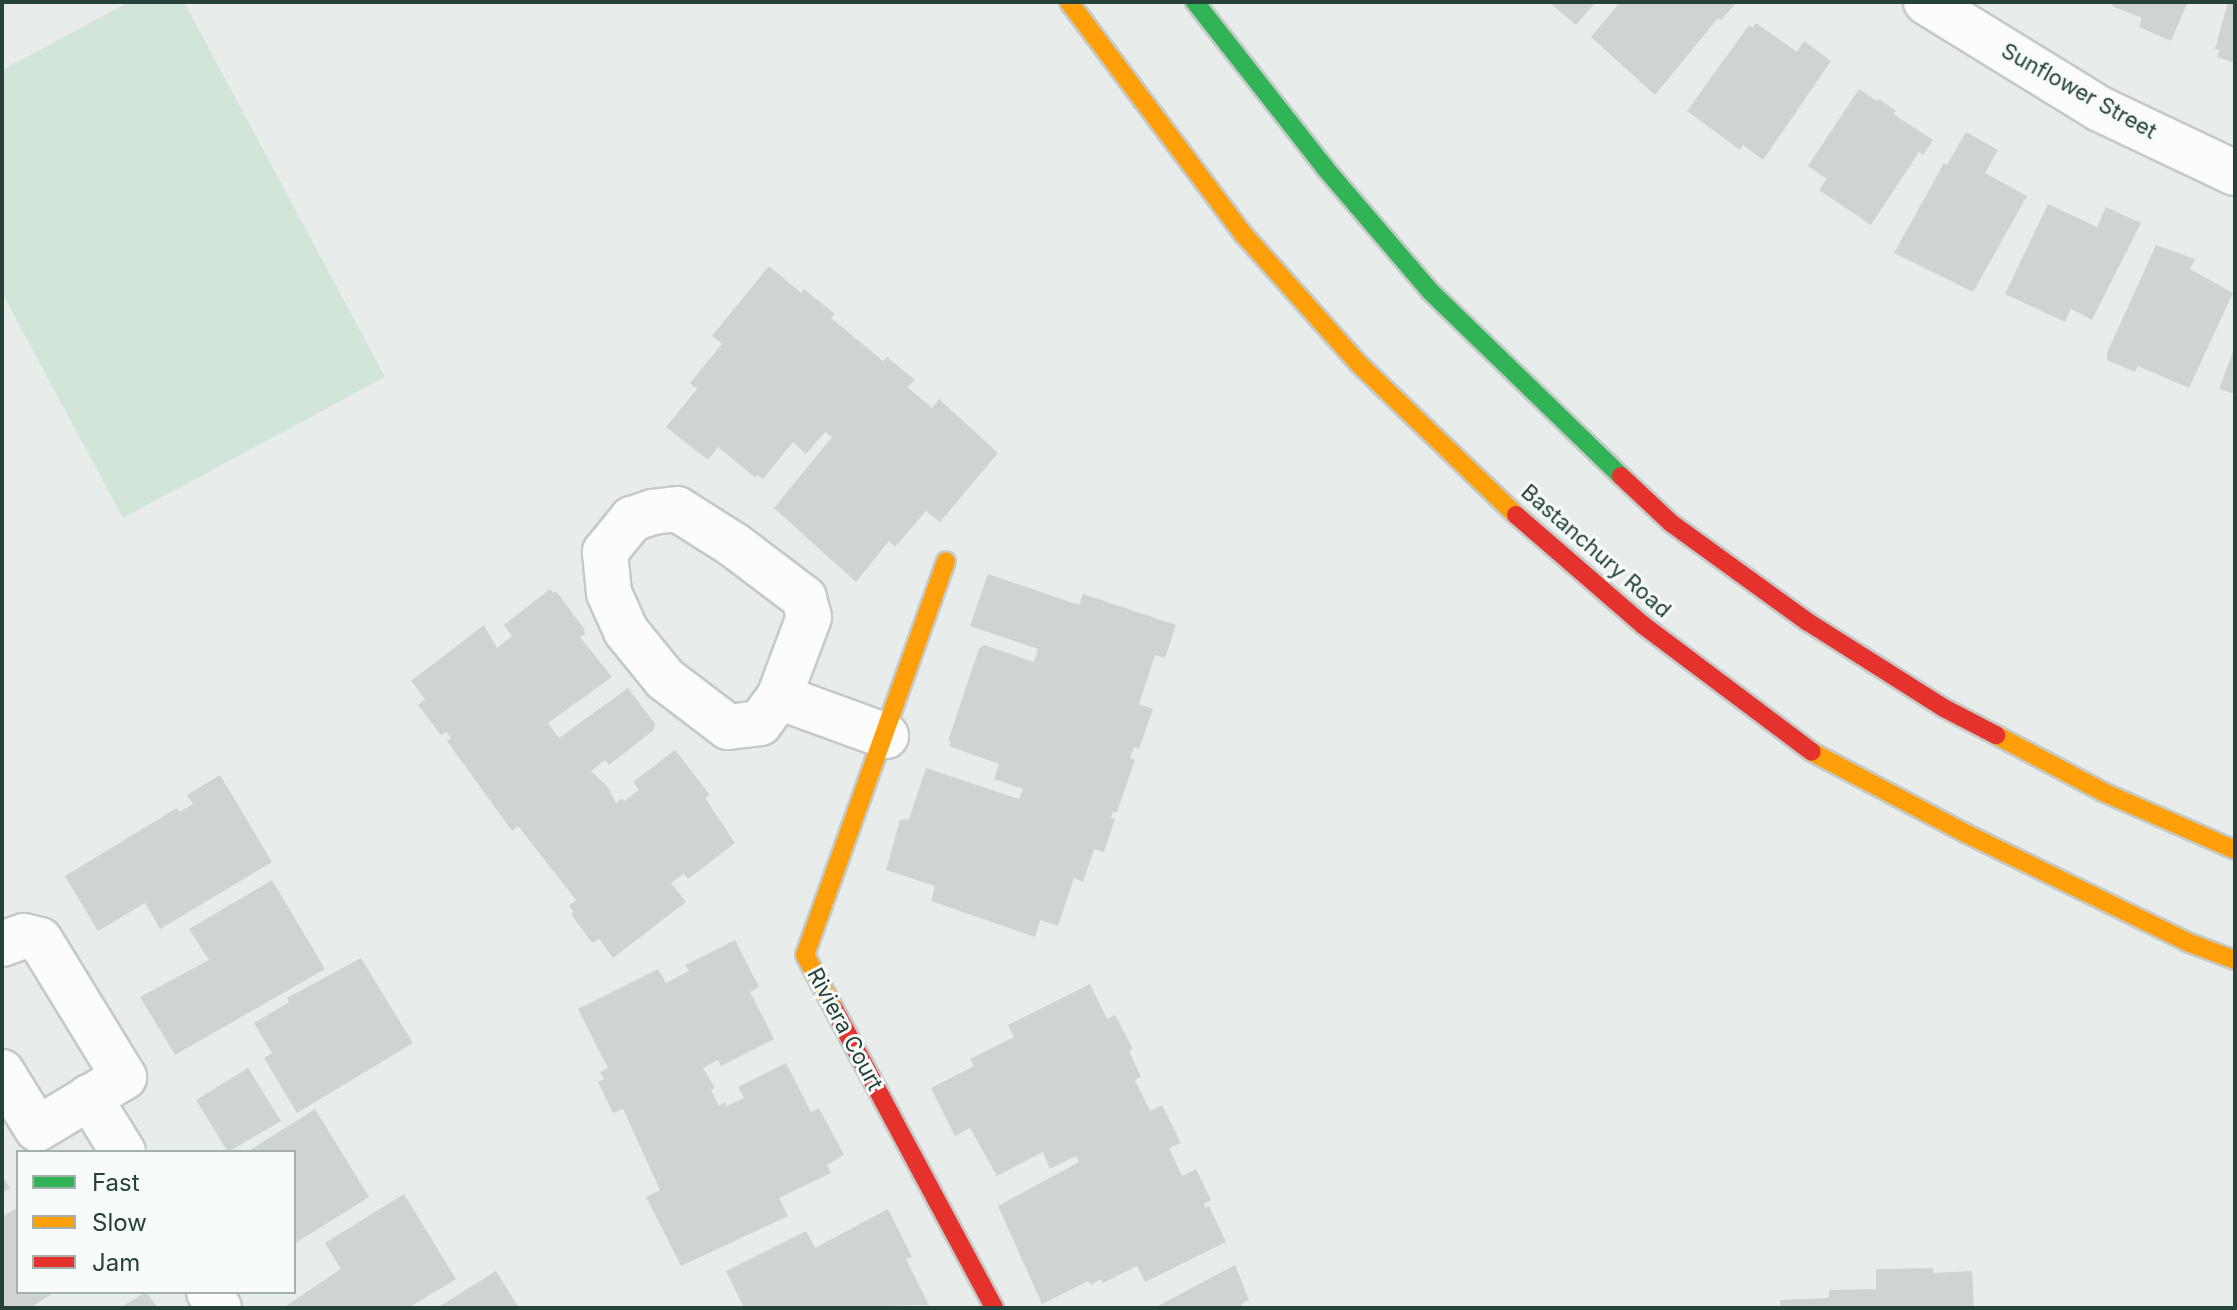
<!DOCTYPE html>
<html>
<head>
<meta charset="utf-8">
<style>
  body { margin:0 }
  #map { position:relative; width:2237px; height:1310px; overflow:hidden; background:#e8edeb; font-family:Inter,sans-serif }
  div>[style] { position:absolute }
  .green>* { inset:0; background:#d1e6d8 }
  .building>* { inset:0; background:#cfd4d2 }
  .roads { filter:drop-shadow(2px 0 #c5cac8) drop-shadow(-2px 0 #c5cac8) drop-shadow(0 2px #c5cac8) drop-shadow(0 -2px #c5cac8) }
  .street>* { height:44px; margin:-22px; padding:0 22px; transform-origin:22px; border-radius:22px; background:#fcfcfc }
  .fast>* { height:18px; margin:-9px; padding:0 9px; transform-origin:9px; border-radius:9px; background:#30b455 }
  .slow>* { height:18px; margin:-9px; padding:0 9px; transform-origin:9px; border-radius:9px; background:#ff9f0a }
  .jam>* { height:18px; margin:-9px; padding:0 9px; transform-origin:9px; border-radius:9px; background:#e5322d }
  span { translate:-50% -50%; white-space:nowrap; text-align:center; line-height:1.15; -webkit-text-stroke:6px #f7fbf9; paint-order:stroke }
  .street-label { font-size:22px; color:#24423a }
  .frame { position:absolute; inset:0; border:4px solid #24423a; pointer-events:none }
  .legend { position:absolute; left:16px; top:1150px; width:280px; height:144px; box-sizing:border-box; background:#f7fbf9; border:2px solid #a3b1ad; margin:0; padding:10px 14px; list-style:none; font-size:24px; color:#24423a }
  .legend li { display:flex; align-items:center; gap:16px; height:40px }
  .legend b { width:40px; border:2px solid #a3b1ad }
</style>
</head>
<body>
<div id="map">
  <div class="green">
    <div style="clip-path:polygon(129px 2px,184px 2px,385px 377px,123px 518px,2px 293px,2px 70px)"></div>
  </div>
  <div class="building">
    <div style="clip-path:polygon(1549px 2px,1596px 2px,1576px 25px)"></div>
    <div style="clip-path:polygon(1620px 2px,1737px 2px,1721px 20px,1718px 18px,1655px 95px,1591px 37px)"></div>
    <div style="clip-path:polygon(2114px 2px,2188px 2px,2171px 41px,2139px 27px,2142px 18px,2112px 6px)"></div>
    <div style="clip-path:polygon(2228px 2px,2235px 2px,2235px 63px,2217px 57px,2220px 50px,2215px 49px)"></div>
    <div style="clip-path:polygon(1756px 23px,1797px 52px,1804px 41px,1831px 61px,1763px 160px,1743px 145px,1740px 150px,1687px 111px,1749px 25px,1753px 28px)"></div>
    <div style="clip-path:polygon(1859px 89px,1877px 101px,1879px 99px,1896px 111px,1893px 114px,1933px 140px,1923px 155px,1919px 152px,1871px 225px,1819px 190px,1827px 179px,1808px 166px)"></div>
    <div style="clip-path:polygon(1966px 132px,1998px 150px,1985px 173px,2027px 196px,1973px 292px,1894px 253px,1944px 163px,1947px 165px)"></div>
    <div style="clip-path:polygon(2048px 204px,2097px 227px,2106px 207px,2141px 223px,2092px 320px,2071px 309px,2065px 322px,2005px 294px)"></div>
    <div style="clip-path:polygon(2156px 245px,2195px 259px,2190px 269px,2233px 293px,2189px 388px,2138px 366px,2135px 372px,2107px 360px,2107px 353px)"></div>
    <div style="clip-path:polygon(769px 266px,801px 293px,804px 289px,835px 314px,831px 318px,883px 361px,887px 357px,915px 380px,907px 387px,932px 408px,939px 399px,998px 453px,940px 522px,926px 511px,895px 547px,889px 541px,856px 582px,774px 508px,832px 437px,825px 432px,806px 454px,793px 442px,763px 479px,757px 475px,756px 478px,718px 447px,708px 460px,666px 427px,697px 389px,690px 383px,722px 344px,712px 336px)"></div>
    <div style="clip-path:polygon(2235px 346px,2235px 394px,2219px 389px)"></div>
    <div style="clip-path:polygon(988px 574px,1079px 605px,1083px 594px,1176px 625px,1165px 658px,1155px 655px,1139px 704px,1153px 709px,1139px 749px,1134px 747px,1130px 758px,1135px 760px,1117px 812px,1113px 812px,1111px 818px,1115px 819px,1104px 852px,1094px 849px,1083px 882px,1074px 878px,1058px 926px,1040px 920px,1035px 937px,931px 901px,935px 886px,886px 870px,900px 820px,909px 819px,926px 768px,1019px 799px,1023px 789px,994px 779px,999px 764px,949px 746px,951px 741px,948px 741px,979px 649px,984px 645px,1034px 662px,1038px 649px,970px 626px)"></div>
    <div style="clip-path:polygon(550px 589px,553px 593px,556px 591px,584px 629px,585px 634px,580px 637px,612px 677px,548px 723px,559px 738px,628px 688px,655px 724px,654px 730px,609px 765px,605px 760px,591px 771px,608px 787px,616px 803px,622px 798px,624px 801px,639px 790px,633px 782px,675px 750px,710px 795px,705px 798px,735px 843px,688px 879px,684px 874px,671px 883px,686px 902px,613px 958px,599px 939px,592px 943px,571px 914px,574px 912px,569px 906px,576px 900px,518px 826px,512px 831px,447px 741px,451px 738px,446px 732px,441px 735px,418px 705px,425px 699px,411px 681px,484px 625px,497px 648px,512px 636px,504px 625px)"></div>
    <div style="clip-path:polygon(220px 775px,272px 862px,160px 929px,145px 903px,98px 931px,65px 876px,177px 808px,179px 812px,193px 804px,187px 795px)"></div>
    <div style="clip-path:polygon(272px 880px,325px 969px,175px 1055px,140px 997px,209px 960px,189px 929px)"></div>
    <div style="clip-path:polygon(735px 940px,759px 987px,750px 992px,774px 1039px,721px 1066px,718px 1060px,703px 1068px,715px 1088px,711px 1090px,719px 1106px,725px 1102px,727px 1106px,744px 1098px,738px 1087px,786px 1063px,811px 1112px,819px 1108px,844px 1155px,827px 1165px,831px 1173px,779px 1198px,788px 1216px,681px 1266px,646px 1197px,660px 1190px,623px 1109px,613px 1113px,598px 1082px,604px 1079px,600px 1072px,608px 1068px,578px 1009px,658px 969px,666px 983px,689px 971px,685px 965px)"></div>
    <div style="clip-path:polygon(361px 958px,413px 1043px,297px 1113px,264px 1058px,272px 1053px,254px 1023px,289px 1002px,287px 998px)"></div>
    <div style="clip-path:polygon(1090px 984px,1107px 1019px,1115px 1015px,1133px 1049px,1129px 1051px,1141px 1077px,1135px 1080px,1150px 1111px,1162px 1105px,1181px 1143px,1169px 1148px,1182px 1176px,1196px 1169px,1211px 1200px,1204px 1204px,1205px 1208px,1209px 1206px,1226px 1242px,1145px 1282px,1137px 1266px,1103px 1283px,1101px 1279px,1091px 1285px,1088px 1281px,1042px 1304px,998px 1206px,1079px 1162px,1076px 1156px,1050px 1169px,1043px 1152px,997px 1176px,970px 1128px,955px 1136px,931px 1088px,974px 1066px,970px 1059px,1014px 1037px,1008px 1025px)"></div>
    <div style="clip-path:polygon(248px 1068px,281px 1121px,228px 1152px,196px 1100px)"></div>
    <div style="clip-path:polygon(315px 1109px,369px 1197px,294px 1244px,294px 1152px,247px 1152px)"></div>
    <div style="clip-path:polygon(2px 1175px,10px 1188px,2px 1193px)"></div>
    <div style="clip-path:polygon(404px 1194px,456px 1279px,408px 1308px,283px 1308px,341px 1269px,325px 1243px)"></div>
    <div style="clip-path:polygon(18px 1207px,18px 1292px,55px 1292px,30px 1308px,2px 1308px,2px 1217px)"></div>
    <div style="clip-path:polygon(888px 1209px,912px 1257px,906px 1259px,929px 1305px,744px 1308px,726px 1271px,806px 1231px,815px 1248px)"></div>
    <div style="clip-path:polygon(1235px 1265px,1249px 1300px,1241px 1304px,1243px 1308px,1154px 1308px)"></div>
    <div style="clip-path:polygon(1933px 1268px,1933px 1273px,1972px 1271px,1974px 1308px,1781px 1308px,1780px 1300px,1829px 1298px,1829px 1290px,1876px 1289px,1876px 1269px)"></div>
    <div style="clip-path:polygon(496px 1271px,519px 1308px,437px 1308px)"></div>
    <div style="clip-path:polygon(146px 1292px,158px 1308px,120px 1308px)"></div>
  </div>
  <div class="roads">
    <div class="street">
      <div style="left:1926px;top:2px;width:204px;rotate:31.6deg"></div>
      <div style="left:2100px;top:109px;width:149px;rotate:25.4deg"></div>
      <div style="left:779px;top:697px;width:85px;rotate:-69.4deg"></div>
      <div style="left:809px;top:617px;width:20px;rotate:-105deg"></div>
      <div style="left:804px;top:598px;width:88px;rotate:-142.9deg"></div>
      <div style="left:734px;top:545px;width:67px;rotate:-147.7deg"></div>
      <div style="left:677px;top:509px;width:24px;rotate:173deg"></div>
      <div style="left:653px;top:512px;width:22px;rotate:162deg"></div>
      <div style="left:632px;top:519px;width:43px;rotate:129.3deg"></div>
      <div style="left:605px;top:552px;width:41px;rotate:84.4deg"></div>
      <div style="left:609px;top:593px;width:42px;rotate:65.9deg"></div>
      <div style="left:626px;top:631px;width:62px;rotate:50.9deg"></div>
      <div style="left:665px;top:679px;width:79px;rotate:37.3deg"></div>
      <div style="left:728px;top:727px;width:32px;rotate:-7deg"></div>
      <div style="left:760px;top:723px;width:32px;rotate:-54deg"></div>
      <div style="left:779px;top:697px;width:114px;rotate:20deg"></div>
      <div style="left:2px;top:944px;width:23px;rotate:-20deg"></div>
      <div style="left:24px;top:936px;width:16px;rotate:14deg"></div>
      <div style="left:40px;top:940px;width:161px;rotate:58.5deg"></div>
      <div style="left:124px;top:1077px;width:101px;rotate:149.1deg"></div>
      <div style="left:37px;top:1129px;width:67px;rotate:-121.6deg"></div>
      <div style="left:89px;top:1097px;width:65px;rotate:58.3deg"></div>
      <div style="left:209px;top:1292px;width:19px;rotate:58deg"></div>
    </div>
    <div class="fast">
      <div style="left:1195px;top:2px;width:211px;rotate:51.9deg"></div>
      <div style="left:1325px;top:168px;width:162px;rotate:49.5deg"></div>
      <div style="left:1430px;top:291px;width:266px;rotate:44.1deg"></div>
    </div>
    <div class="slow">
      <div style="left:1069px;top:2px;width:293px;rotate:53.1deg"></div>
      <div style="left:1245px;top:236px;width:173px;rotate:48.3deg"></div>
      <div style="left:1360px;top:365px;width:216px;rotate:43.9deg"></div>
      <div style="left:1996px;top:735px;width:121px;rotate:28deg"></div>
      <div style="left:2103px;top:792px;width:144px;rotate:23.7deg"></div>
      <div style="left:1812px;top:752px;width:175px;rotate:27.9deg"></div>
      <div style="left:1967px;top:834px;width:245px;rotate:26.1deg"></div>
      <div style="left:2187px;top:942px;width:51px;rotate:20.6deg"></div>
      <div style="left:834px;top:1009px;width:61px;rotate:-118.2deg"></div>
      <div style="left:805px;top:955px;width:418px;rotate:-70.3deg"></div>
    </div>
    <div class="jam">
      <div style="left:1621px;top:476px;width:69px;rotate:43.2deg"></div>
      <div style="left:1671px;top:523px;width:169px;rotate:35.9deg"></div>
      <div style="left:1808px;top:622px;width:161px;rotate:32.3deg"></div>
      <div style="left:1944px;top:708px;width:59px;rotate:27.4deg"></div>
      <div style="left:1516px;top:515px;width:168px;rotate:40.9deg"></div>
      <div style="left:1643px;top:625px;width:211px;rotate:36.9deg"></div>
      <div style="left:834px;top:1009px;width:339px;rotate:61.8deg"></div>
    </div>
  </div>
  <div class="street-label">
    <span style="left:2079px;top:91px;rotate:29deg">Sunflower Street</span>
    <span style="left:1596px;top:551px;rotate:41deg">Bastanchury Road</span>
    <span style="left:845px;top:1029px;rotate:62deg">Riviera Court</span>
  </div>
  <div class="frame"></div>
  <ul class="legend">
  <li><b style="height:10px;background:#30b455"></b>Fast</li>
  <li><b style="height:10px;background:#ff9f0a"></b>Slow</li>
  <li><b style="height:10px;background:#e5322d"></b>Jam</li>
  </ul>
</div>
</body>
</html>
